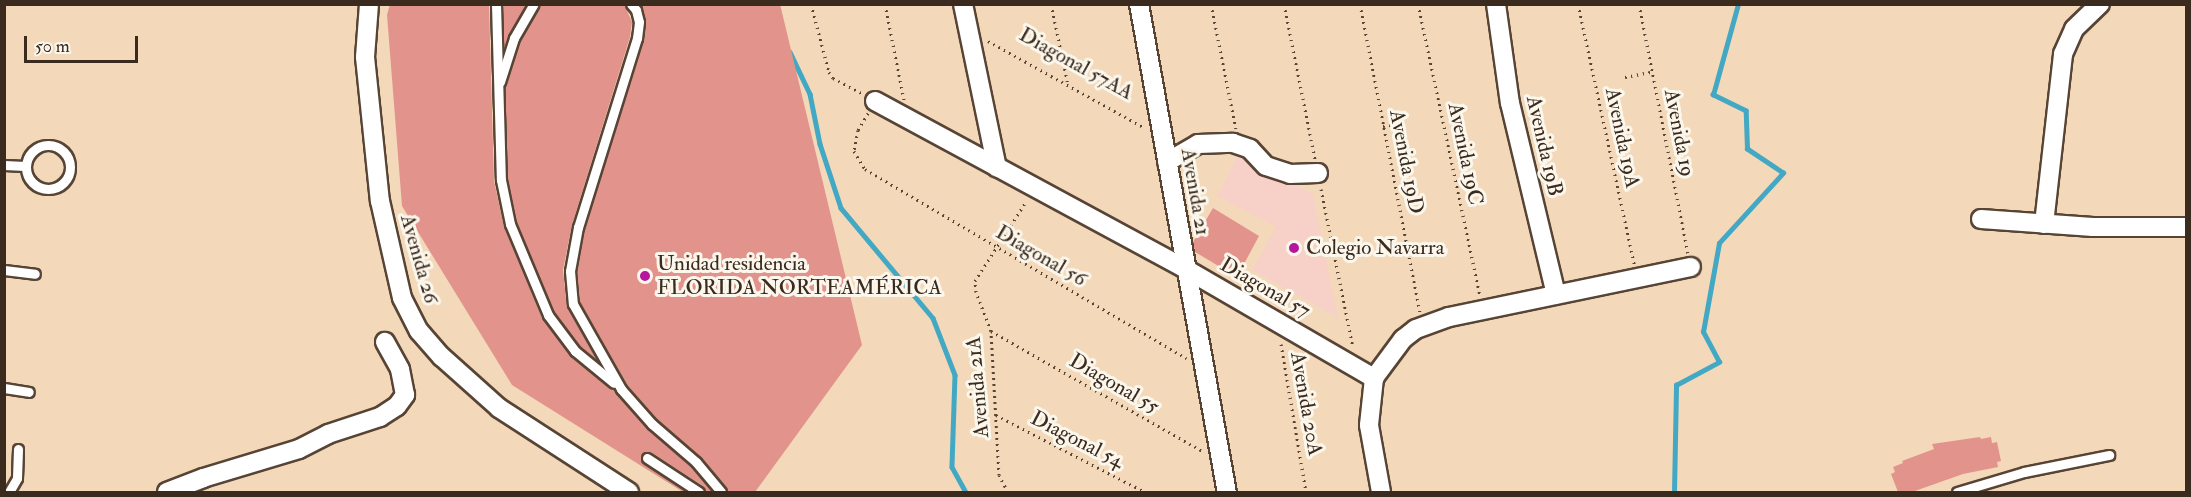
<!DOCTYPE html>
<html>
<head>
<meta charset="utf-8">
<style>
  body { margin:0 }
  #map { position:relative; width:2191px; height:497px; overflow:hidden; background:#f3d9ba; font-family:"IM FELL Double Pica",serif }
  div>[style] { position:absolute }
  .built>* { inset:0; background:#f7d1c7 }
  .stream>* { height:4.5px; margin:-2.25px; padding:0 2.25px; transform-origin:2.25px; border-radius:2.25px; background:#43a8c3 }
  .building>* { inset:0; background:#e2948c }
  .path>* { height:3px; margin-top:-1.5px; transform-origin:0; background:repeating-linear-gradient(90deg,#574435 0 1.5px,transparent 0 6px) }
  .roads { filter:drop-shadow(2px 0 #574435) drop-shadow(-2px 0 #574435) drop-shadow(0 2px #574435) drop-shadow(0 -2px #574435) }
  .lane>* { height:9px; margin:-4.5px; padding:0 4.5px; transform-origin:4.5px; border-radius:4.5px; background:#fff }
  .lane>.ring { margin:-4.5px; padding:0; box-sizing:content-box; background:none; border:9px solid #fff; border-radius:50% }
  .street>* { height:18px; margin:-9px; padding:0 9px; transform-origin:9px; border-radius:9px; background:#fff }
  .dots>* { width:16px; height:16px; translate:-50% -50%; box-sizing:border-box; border:3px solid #fbf7ec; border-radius:50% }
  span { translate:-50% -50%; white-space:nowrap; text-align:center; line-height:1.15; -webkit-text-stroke:6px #fbf7ec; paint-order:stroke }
  .street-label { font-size:21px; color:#3b2a1e }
  .poi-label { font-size:21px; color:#3b2a1e }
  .left { translate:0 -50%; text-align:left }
  .frame { position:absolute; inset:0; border:6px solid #3b2a1e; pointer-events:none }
  .scale { position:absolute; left:24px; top:36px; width:114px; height:27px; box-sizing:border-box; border:3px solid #3b2a1e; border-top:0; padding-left:8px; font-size:18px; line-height:21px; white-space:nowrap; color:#3b2a1e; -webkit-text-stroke:4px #fbf7ec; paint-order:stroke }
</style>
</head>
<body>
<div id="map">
  <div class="built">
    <div style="clip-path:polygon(1237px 156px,1313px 194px,1338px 318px,1252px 270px,1276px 227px,1217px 196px)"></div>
  </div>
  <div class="stream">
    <div style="left:790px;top:52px;width:47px;rotate:64.5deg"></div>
    <div style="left:810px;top:94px;width:51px;rotate:78.7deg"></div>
    <div style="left:820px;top:144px;width:67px;rotate:71.8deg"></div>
    <div style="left:841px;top:208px;width:143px;rotate:50.1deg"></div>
    <div style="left:933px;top:318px;width:61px;rotate:68.9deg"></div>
    <div style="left:955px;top:375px;width:92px;rotate:91.9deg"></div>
    <div style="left:952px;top:467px;width:29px;rotate:61deg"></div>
    <div style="left:1674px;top:492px;width:107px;rotate:-88.9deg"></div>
    <div style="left:1676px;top:385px;width:49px;rotate:-28.1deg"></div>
    <div style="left:1719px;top:362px;width:34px;rotate:-118deg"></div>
    <div style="left:1703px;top:332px;width:90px;rotate:-79.8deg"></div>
    <div style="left:1719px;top:243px;width:95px;rotate:-47.6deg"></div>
    <div style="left:1783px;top:173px;width:43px;rotate:-146.3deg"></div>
    <div style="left:1747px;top:149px;width:38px;rotate:-92deg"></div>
    <div style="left:1746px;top:111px;width:37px;rotate:-154deg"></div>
    <div style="left:1713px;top:95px;width:94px;rotate:-74.6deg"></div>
  </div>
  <div class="building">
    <div style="clip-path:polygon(390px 4px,489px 4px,494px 181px,504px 226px,542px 318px,571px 356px,614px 390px,647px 428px,691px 467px,713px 492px,706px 492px,703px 486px,651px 452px,642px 454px,643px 463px,687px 492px,683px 492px,512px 385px,402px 206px,387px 15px)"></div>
    <div style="clip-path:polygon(503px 4px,526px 4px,504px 47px)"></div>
    <div style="clip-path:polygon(541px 4px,624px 4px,632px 22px,630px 37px,572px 225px,563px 270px,567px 307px,597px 360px,580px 346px,554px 312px,516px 222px,508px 179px,505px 86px,520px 41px)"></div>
    <div style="clip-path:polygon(640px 4px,780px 4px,862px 345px,755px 492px,728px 492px,701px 458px,657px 419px,627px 385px,580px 302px,577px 271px,585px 229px,644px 39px,646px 21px)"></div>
    <div style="clip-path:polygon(1213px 208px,1259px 236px,1237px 277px,1195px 252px,1193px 242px)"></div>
    <div style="clip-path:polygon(1980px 437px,1981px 439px,1991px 437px,1992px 443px,1997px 442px,2001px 461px,1997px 462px,1998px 467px,1963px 474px,1912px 492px,1898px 492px,1891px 474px,1895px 472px,1893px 467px,1903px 463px,1902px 461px,1934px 449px,1932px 444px)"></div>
  </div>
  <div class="path">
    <div style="left:811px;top:4px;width:70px;rotate:75.2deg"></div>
    <div style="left:829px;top:72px;width:7px;rotate:56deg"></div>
    <div style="left:833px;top:78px;width:32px;rotate:28deg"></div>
    <div style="left:885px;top:4px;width:98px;rotate:78.8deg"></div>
    <div style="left:1051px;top:4px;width:83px;rotate:78.1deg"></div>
    <div style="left:1211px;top:4px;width:127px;rotate:78.7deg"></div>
    <div style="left:1284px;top:4px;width:158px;rotate:78.7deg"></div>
    <div style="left:1360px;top:4px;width:314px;rotate:79deg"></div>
    <div style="left:1418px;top:4px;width:299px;rotate:78deg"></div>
    <div style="left:1578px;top:4px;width:266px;rotate:77.8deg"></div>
    <div style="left:1639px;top:4px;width:254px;rotate:78.9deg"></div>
    <div style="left:988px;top:41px;width:179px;rotate:29deg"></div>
    <div style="left:1625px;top:77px;width:26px;rotate:-11deg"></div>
    <div style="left:868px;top:113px;width:20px;rotate:120deg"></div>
    <div style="left:858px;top:130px;width:21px;rotate:101deg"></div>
    <div style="left:854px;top:151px;width:21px;rotate:59deg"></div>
    <div style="left:865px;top:169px;width:373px;rotate:30.5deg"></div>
    <div style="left:1383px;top:126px;width:13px;rotate:-9deg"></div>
    <div style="left:1321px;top:189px;width:161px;rotate:78.6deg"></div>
    <div style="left:991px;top:331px;width:245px;rotate:29.6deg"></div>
    <div style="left:1281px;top:344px;width:150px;rotate:80.4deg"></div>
    <div style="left:996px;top:415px;width:168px;rotate:27.3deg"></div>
    <div style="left:1008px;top:492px;width:19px;rotate:-118deg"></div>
    <div style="left:999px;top:475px;width:144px;rotate:-93.2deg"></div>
    <div style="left:991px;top:331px;width:42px;rotate:-111deg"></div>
    <div style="left:976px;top:292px;width:11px;rotate:-95deg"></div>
    <div style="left:975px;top:281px;width:96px;rotate:-57.3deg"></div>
  </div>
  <div class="roads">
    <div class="lane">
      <div style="left:496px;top:4px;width:176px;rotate:88.4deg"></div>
      <div style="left:501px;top:180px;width:45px;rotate:78.4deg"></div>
      <div style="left:510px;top:224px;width:99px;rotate:67.3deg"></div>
      <div style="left:548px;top:315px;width:45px;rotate:53.1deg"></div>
      <div style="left:575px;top:351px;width:50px;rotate:39.4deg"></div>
      <div style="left:631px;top:4px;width:8px;rotate:50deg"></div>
      <div style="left:636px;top:10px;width:12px;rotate:76deg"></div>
      <div style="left:639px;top:22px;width:16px;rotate:97deg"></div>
      <div style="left:637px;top:38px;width:198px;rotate:107.3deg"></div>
      <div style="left:578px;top:227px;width:45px;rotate:100.3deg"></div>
      <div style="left:570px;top:271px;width:33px;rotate:85deg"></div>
      <div style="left:573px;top:304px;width:98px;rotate:60.5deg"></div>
      <div style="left:621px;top:389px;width:47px;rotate:48.5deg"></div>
      <div style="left:652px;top:424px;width:58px;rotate:40.8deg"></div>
      <div style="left:696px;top:462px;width:39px;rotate:50deg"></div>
      <div style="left:500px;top:82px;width:46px;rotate:-72.3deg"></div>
      <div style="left:514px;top:38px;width:39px;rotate:-60deg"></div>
      <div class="ring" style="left:26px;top:145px;width:35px;height:35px"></div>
      <div style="left:4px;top:165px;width:21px;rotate:3deg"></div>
      <div style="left:4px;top:270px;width:31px;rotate:7deg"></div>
      <div style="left:4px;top:388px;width:25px;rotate:9deg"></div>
      <div style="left:647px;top:458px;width:62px;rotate:33.2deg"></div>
      <div style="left:9px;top:492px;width:16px;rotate:-60deg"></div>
      <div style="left:17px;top:478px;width:29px;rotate:-88deg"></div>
      <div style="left:1957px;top:492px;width:70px;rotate:-16.6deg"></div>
      <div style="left:2024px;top:472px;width:87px;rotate:-11.3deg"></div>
    </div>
    <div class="street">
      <div style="left:369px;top:4px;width:53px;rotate:94.3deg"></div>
      <div style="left:365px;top:57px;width:145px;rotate:84.1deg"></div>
      <div style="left:380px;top:201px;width:99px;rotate:77.2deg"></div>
      <div style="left:402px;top:298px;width:37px;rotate:63deg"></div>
      <div style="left:419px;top:331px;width:35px;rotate:49deg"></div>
      <div style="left:442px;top:357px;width:76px;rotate:41.8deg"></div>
      <div style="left:499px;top:408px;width:155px;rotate:32.9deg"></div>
      <div style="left:963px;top:4px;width:167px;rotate:78.3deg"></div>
      <div style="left:1139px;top:4px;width:496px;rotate:79.8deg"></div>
      <div style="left:1496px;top:4px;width:100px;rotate:82deg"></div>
      <div style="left:1510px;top:103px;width:197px;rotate:76.5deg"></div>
      <div style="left:875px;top:101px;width:351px;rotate:28.4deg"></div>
      <div style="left:1184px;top:268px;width:220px;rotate:30.1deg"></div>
      <div style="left:1167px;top:162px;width:36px;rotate:-30deg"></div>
      <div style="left:1198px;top:144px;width:35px;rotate:-2deg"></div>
      <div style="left:1233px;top:143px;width:18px;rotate:19deg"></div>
      <div style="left:1250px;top:149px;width:23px;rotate:47deg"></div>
      <div style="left:1266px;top:166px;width:25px;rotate:18deg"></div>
      <div style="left:1290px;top:174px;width:28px;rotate:-2deg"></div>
      <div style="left:1981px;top:219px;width:112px;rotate:4.1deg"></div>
      <div style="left:2093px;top:227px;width:93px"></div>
      <div style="left:2044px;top:224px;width:171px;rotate:-83.6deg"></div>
      <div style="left:2063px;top:54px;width:27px;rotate:-66deg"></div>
      <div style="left:2074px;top:29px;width:36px;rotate:-44deg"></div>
      <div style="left:167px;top:492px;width:39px;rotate:-21deg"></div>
      <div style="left:203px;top:478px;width:100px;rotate:-16.8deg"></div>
      <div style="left:299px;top:449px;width:33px;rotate:-27deg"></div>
      <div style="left:328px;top:434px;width:55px;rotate:-18.1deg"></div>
      <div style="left:380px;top:417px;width:20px;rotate:-33deg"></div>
      <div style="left:397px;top:406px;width:14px;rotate:-54deg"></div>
      <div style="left:405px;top:395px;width:26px;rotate:-101deg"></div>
      <div style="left:400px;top:369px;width:31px;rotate:-119deg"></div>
      <div style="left:1381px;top:492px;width:68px;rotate:-100.2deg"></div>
      <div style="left:1369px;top:425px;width:47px;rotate:-83.9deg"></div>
      <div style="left:1374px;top:378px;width:49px;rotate:-53.4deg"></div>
      <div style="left:1403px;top:339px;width:16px;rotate:-38deg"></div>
      <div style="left:1416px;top:329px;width:35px;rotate:-20deg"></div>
      <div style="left:1449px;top:317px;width:247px;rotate:-11.7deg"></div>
    </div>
  </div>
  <div class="dots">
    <div style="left:1294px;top:248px;background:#b5179e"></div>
    <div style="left:645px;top:276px;background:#b5179e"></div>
  </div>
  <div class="street-label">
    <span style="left:1076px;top:64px;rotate:29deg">Diagonal 57AA</span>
    <span style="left:1679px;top:133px;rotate:79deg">Avenida 19</span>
    <span style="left:1622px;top:138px;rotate:78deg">Avenida 19A</span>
    <span style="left:1544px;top:146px;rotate:77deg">Avenida 19B</span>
    <span style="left:1465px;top:154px;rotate:78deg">Avenida 19C</span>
    <span style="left:1406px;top:162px;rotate:79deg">Avenida 19D</span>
    <span style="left:1195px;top:192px;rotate:80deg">Avenida 21</span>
    <span style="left:1041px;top:256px;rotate:30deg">Diagonal 56</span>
    <span style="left:419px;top:259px;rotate:74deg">Avenida 26</span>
    <span style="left:1265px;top:288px;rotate:30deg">Diagonal 57</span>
    <span style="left:1114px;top:384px;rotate:30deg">Diagonal 55</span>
    <span style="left:978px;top:387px;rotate:-95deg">Avenida 21A</span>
    <span style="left:1306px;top:404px;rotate:80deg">Avenida 20A</span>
    <span style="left:1077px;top:440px;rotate:27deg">Diagonal 54</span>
  </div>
  <div class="poi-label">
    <span class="left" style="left:1306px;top:248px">Colegio Navarra</span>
    <span class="left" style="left:657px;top:276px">Unidad residencia<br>FLORIDA NORTEAMÉRICA</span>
  </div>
  <div class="frame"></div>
  <div class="scale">50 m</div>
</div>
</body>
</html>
